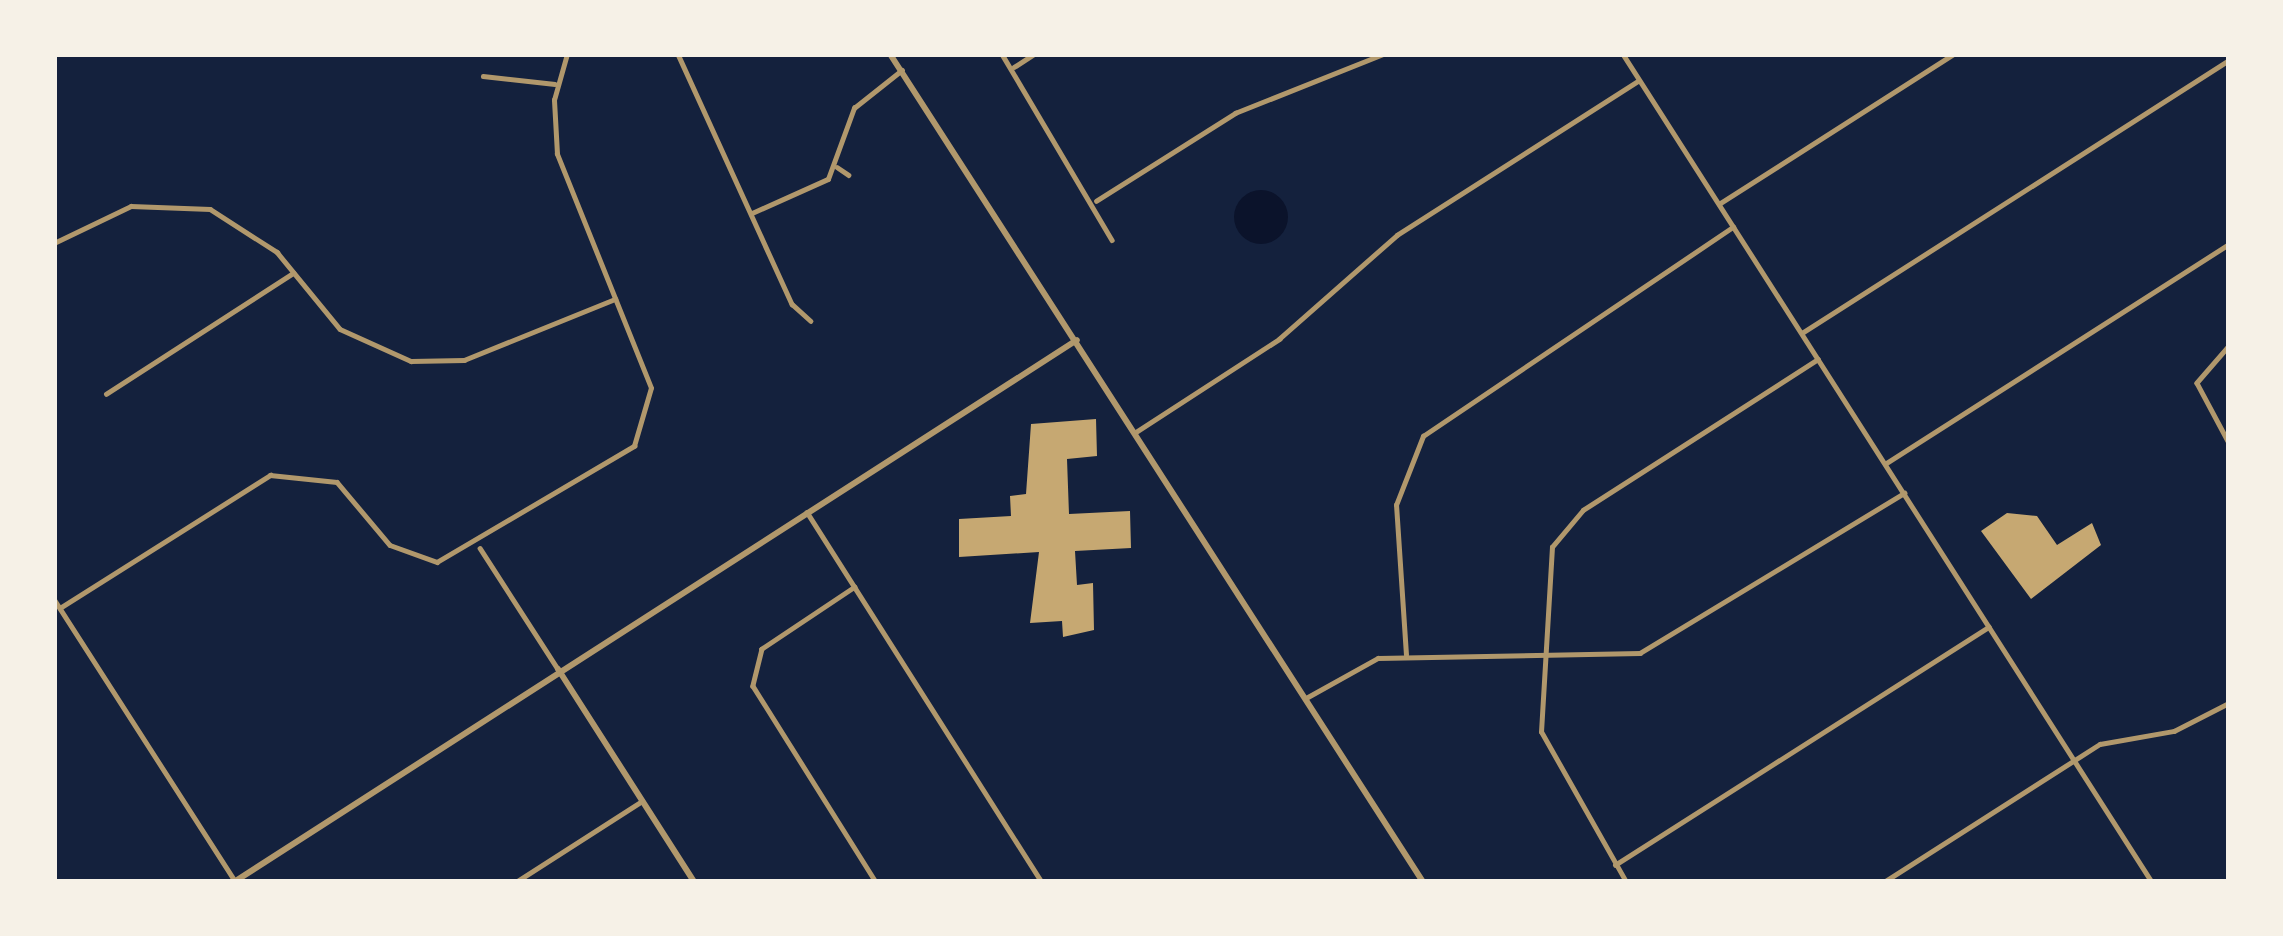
<!DOCTYPE html>
<html>
<head>
<meta charset="utf-8">
<style>
  body { margin:0 }
  #map { position:relative; width:2283px; height:936px; overflow:hidden; background:#14213d; font-family:"PT Serif",serif }
  div>[style] { position:absolute }
  .water>* { inset:0; background:#0b132b }
  .round { border-radius:50% }
  .building>* { inset:0; background:#c6a872 }
  .minor>* { height:4.5px; margin:-2.25px; padding:0 2.25px; transform-origin:2.25px; border-radius:2.25px; background:#b1986c }
  .tertiary>* { height:6px; margin:-3px; padding:0 3px; transform-origin:3px; border-radius:3px; background:#b1986c }
  span { translate:-50% -50%; white-space:nowrap; text-align:center; line-height:1.15; -webkit-text-stroke:12px #f6f1e7; paint-order:stroke }
  .frame { position:absolute; inset:0; border:57px solid #f6f1e7; pointer-events:none }
</style>
</head>
<body>
<div id="map">
  <div class="water">
    <div class="round" style="left:1234px;top:190px;width:54px;height:54px"></div>
  </div>
  <div class="building">
    <div style="clip-path:polygon(1096px 419px,1097px 456px,1067px 459px,1069px 514px,1130px 511px,1131px 548px,1075px 551px,1077px 585px,1093px 583px,1094px 630px,1063px 637px,1062px 621px,1030px 623px,1039px 552px,959px 557px,959px 519px,1011px 516px,1010px 496px,1026px 494px,1031px 424px)"></div>
    <div style="clip-path:polygon(2007px 513px,2037px 516px,2057px 545px,2092px 523px,2101px 545px,2031px 599px,1981px 531px)"></div>
  </div>
  <div class="minor">
    <div style="left:678px;top:54px;width:275px;rotate:65.5deg"></div>
    <div style="left:792px;top:304px;width:25px;rotate:42deg"></div>
    <div style="left:1002px;top:54px;width:216px;rotate:59.4deg"></div>
    <div style="left:1623px;top:54px;width:983px;rotate:57.43deg"></div>
    <div style="left:1014px;top:67px;width:24px;rotate:-33deg"></div>
    <div style="left:483px;top:76px;width:72px;rotate:6.3deg"></div>
    <div style="left:837px;top:167px;width:14px;rotate:34deg"></div>
    <div style="left:1096px;top:201px;width:165px;rotate:-32.3deg"></div>
    <div style="left:1235px;top:113px;width:159px;rotate:-21.7deg"></div>
    <div style="left:1719px;top:204px;width:279px;rotate:-32.6deg"></div>
    <div style="left:752px;top:213px;width:83px;rotate:-24.1deg"></div>
    <div style="left:828px;top:179px;width:76px;rotate:-69.9deg"></div>
    <div style="left:854px;top:108px;width:61px;rotate:-38.4deg"></div>
    <div style="left:54px;top:243px;width:85px;rotate:-25.7deg"></div>
    <div style="left:131px;top:206px;width:79px;rotate:2.2deg"></div>
    <div style="left:210px;top:209px;width:80px;rotate:32.7deg"></div>
    <div style="left:277px;top:252px;width:99px;rotate:50.7deg"></div>
    <div style="left:340px;top:329px;width:78px;rotate:24.3deg"></div>
    <div style="left:411px;top:361px;width:53px;rotate:-1.1deg"></div>
    <div style="left:464px;top:360px;width:163px;rotate:-22deg"></div>
    <div style="left:1802px;top:333px;width:507px;rotate:-32.59deg"></div>
    <div style="left:2229px;top:346px;width:49px;rotate:130.9deg"></div>
    <div style="left:2197px;top:383px;width:68px;rotate:61.9deg"></div>
    <div style="left:106px;top:394px;width:223px;rotate:-32.9deg"></div>
    <div style="left:1136px;top:432px;width:171px;rotate:-33deg"></div>
    <div style="left:1279px;top:339px;width:157px;rotate:-41.4deg"></div>
    <div style="left:1397px;top:235px;width:287px;rotate:-32.6deg"></div>
    <div style="left:1885px;top:464px;width:408px;rotate:-32.6deg"></div>
    <div style="left:807px;top:512px;width:438px;rotate:57.6deg"></div>
    <div style="left:480px;top:548px;width:144px;rotate:57.2deg"></div>
    <div style="left:855px;top:587px;width:112px;rotate:146.3deg"></div>
    <div style="left:762px;top:649px;width:38px;rotate:104deg"></div>
    <div style="left:753px;top:686px;width:231px;rotate:57.9deg"></div>
    <div style="left:54px;top:599px;width:335px;rotate:57.3deg"></div>
    <div style="left:60px;top:608px;width:249px;rotate:-32.3deg"></div>
    <div style="left:270px;top:475px;width:67px;rotate:6deg"></div>
    <div style="left:337px;top:482px;width:82px;rotate:49.9deg"></div>
    <div style="left:390px;top:545px;width:50px;rotate:19.9deg"></div>
    <div style="left:437px;top:562px;width:229px;rotate:-30.5deg"></div>
    <div style="left:634px;top:446px;width:60px;rotate:-73.7deg"></div>
    <div style="left:651px;top:388px;width:252px;rotate:-111.9deg"></div>
    <div style="left:557px;top:154px;width:54px;rotate:-93.2deg"></div>
    <div style="left:554px;top:100px;width:48px;rotate:-74.2deg"></div>
    <div style="left:1406px;top:655px;width:150px;rotate:-93.8deg"></div>
    <div style="left:1396px;top:505px;width:74px;rotate:-68.6deg"></div>
    <div style="left:1423px;top:436px;width:374px;rotate:-34deg"></div>
    <div style="left:1306px;top:698px;width:82px;rotate:-29.1deg"></div>
    <div style="left:1378px;top:658px;width:262px;rotate:-1.1deg"></div>
    <div style="left:1640px;top:653px;width:309px;rotate:-31.2deg"></div>
    <div style="left:1615px;top:865px;width:443px;rotate:-32.5deg"></div>
    <div style="left:516px;top:882px;width:150px;rotate:-32.7deg"></div>
    <div style="left:1626px;top:882px;width:172px;rotate:-119.5deg"></div>
    <div style="left:1541px;top:732px;width:185px;rotate:-86.6deg"></div>
    <div style="left:1552px;top:547px;width:48px;rotate:-50deg"></div>
    <div style="left:1583px;top:510px;width:279px;rotate:-32.7deg"></div>
    <div style="left:1884px;top:882px;width:256px;rotate:-32.6deg"></div>
    <div style="left:2100px;top:744px;width:75px;rotate:-10deg"></div>
    <div style="left:2174px;top:731px;width:62px;rotate:-27deg"></div>
  </div>
  <div class="tertiary">
    <div style="left:890px;top:54px;width:985px;rotate:57.23deg"></div>
    <div style="left:558px;top:669px;width:253px;rotate:57.4deg"></div>
    <div style="left:234px;top:882px;width:1002px;rotate:-32.74deg"></div>
  </div>
  <div class="frame"></div>
</div>
</body>
</html>
